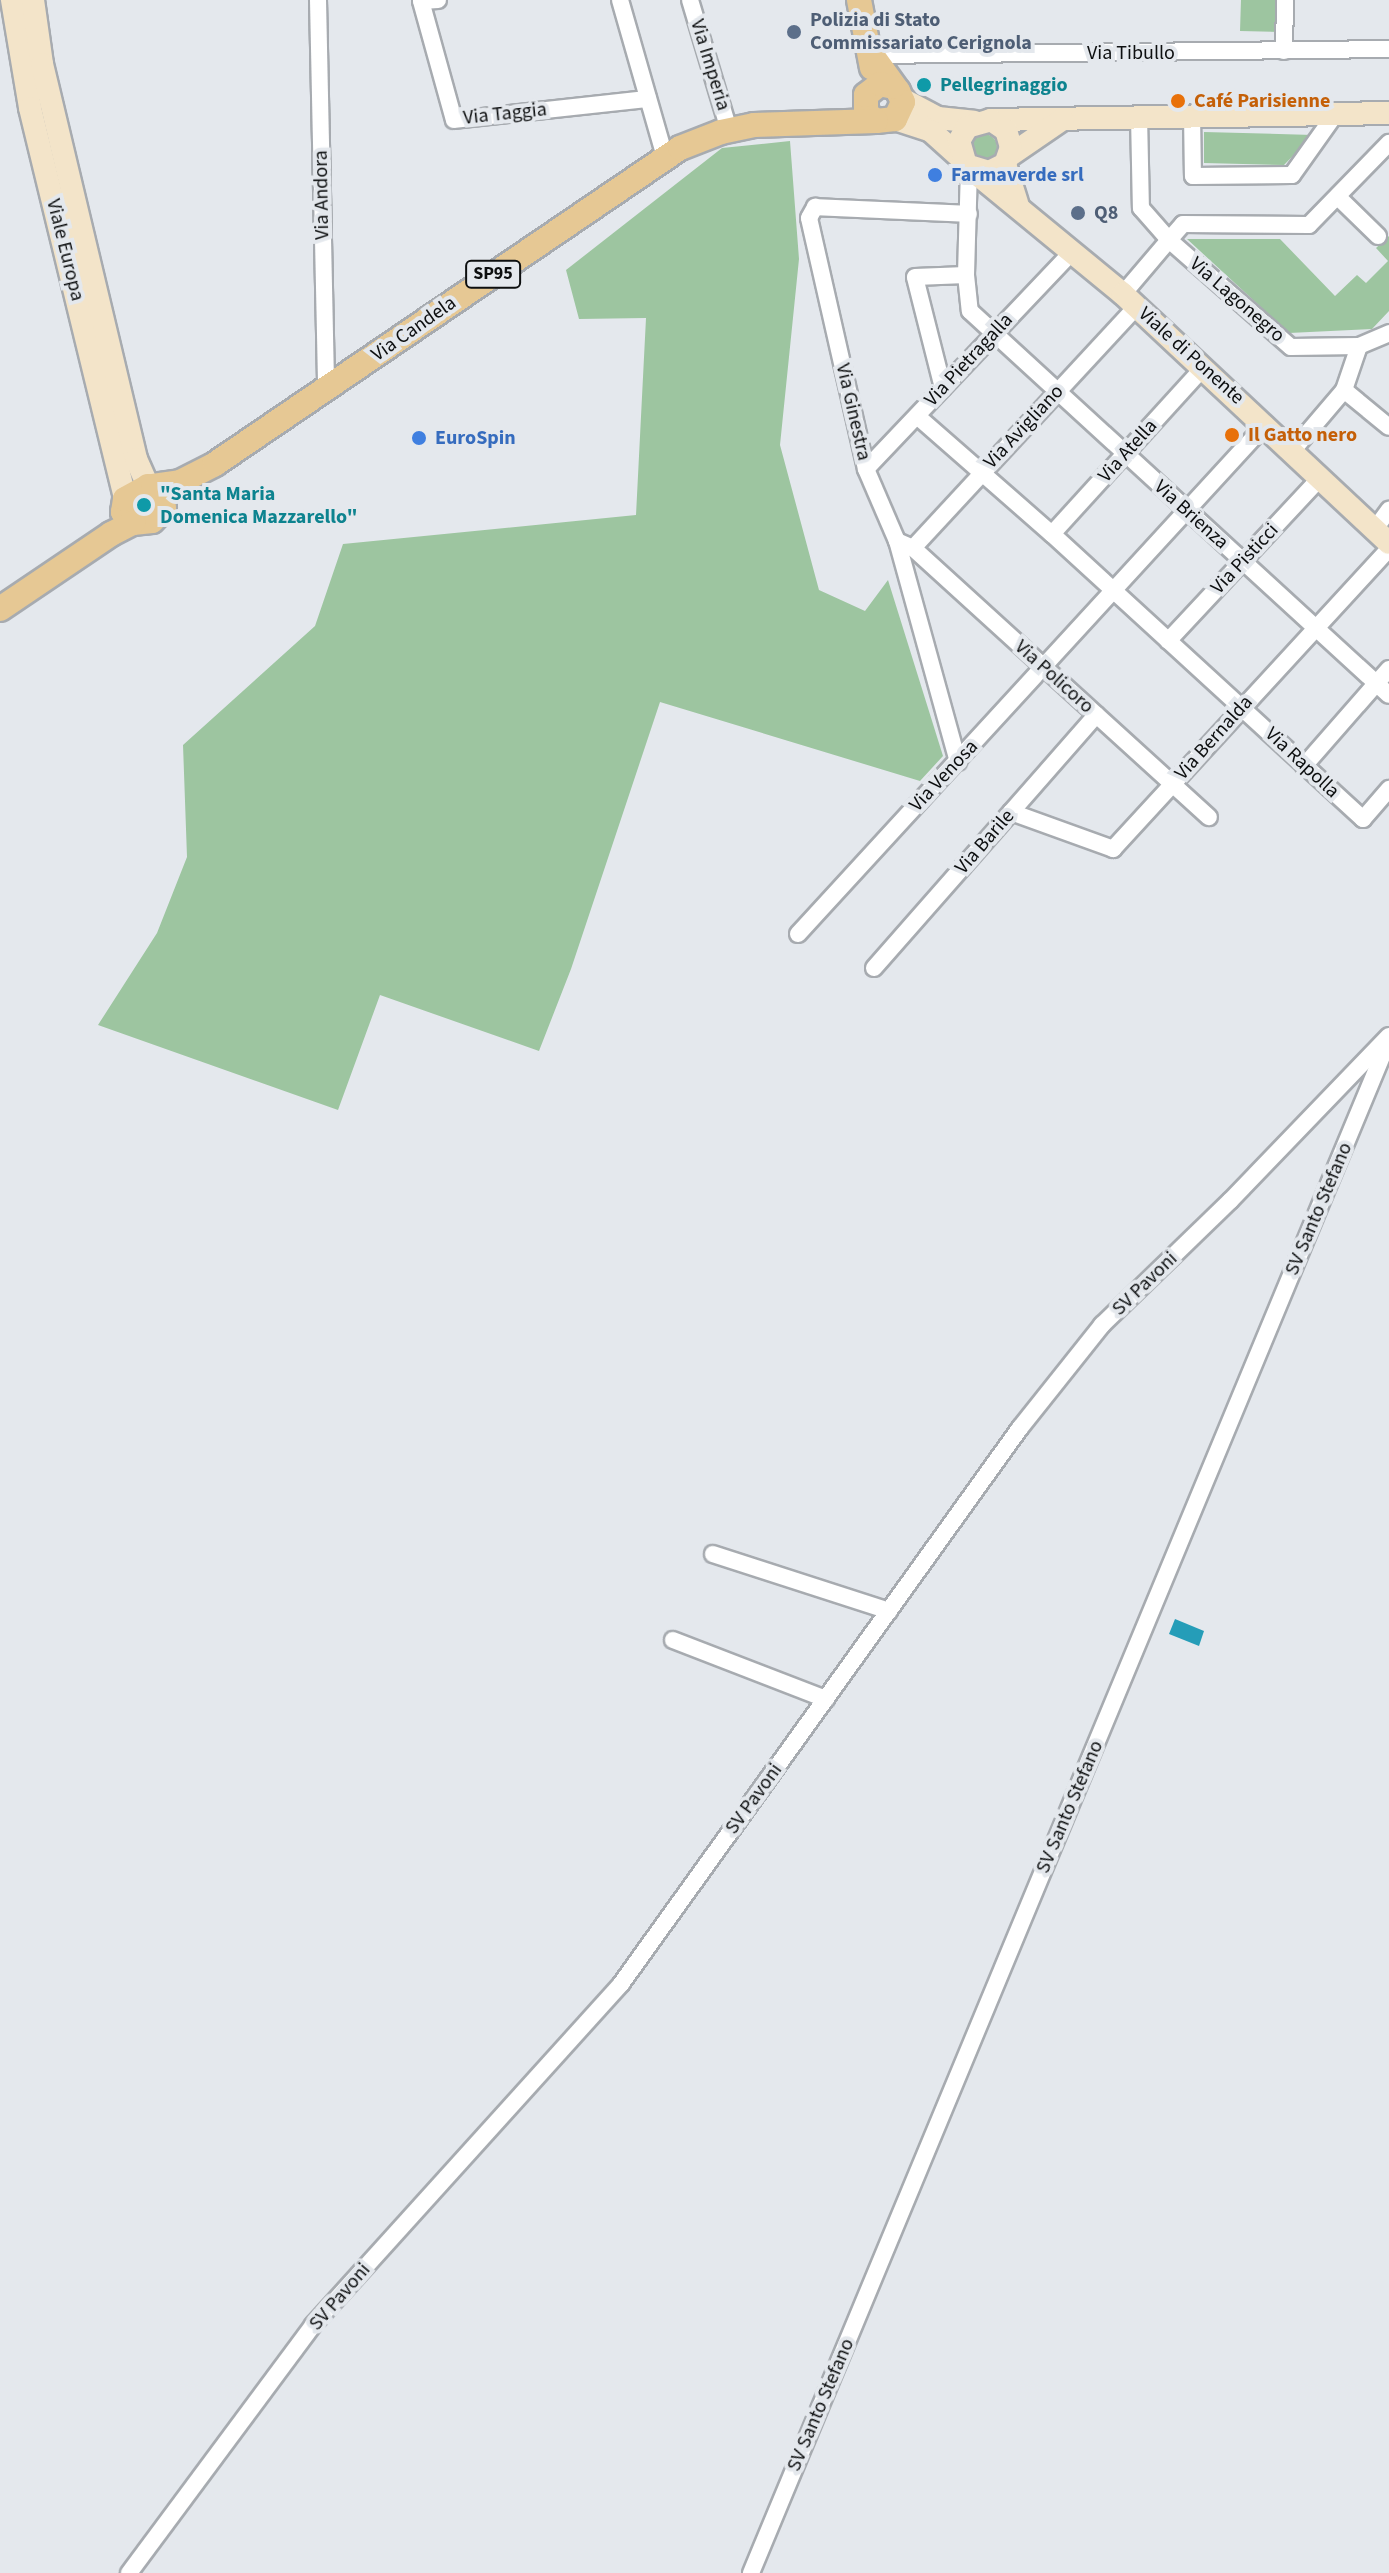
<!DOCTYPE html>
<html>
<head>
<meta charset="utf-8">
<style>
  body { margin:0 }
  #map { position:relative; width:1389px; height:2573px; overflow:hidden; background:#e4e8ed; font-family:"Source Sans 3",sans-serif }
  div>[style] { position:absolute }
  .green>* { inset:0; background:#9dc5a0 }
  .round { border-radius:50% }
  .water>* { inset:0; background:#259db8 }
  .roads { filter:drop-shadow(2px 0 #a7abb0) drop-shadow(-2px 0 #a7abb0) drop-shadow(0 2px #a7abb0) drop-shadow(0 -2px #a7abb0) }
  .street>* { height:16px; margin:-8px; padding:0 8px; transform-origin:8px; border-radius:8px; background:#fff }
  .secondary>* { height:22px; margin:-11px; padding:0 11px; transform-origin:11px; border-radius:11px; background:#f3e4c9 }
  .primary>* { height:24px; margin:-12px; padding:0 12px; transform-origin:12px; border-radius:12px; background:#e6c894 }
  .dots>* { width:22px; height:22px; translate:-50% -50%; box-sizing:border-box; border:4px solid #e4e8ed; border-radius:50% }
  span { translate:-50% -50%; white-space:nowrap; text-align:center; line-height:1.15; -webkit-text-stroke:8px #e4e8ed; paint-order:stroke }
  .shield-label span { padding:2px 6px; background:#e4e8ed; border:2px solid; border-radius:6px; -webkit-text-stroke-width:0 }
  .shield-label { font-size:18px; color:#0d0f10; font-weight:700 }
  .service-label { font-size:20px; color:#4e5e75; font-weight:700 }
  .left { translate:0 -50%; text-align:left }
  .street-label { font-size:20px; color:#0d0f10 }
  .culture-label { font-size:20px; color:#0d838f; font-weight:700 }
  .food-label { font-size:20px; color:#c56008; font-weight:700 }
  .shop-label { font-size:20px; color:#366cbe; font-weight:700 }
</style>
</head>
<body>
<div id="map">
  <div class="green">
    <div style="clip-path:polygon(1241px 0,1281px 0,1280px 32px,1240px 31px)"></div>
    <div style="clip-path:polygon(1204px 132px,1313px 135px,1284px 165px,1204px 163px)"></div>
    <div class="round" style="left:971px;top:134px;width:26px;height:26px"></div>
    <div style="clip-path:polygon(790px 141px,799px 259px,780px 445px,819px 590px,865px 611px,888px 580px,943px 756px,920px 781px,660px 702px,571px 969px,539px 1051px,380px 995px,338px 1110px,98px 1025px,157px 933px,187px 857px,183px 745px,315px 626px,343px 544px,636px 515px,646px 318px,579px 319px,566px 270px,722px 148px)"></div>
    <div style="clip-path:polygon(1389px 236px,1389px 311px,1372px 329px,1289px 333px,1187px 239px,1280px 239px,1335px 296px,1357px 275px,1366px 283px,1388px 261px,1376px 248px)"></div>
  </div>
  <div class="water">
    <div style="clip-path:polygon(1175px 1619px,1204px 1631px,1199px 1646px,1169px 1634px)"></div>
  </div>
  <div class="roads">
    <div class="street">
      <div style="left:318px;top:0;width:389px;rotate:88.8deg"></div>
      <div style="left:438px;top:0;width:17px;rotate:177deg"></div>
      <div style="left:421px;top:1px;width:123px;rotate:74.5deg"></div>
      <div style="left:454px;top:120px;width:195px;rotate:-6.2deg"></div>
      <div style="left:620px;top:0;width:163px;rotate:74deg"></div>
      <div style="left:690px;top:0;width:136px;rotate:73.3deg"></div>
      <div style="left:1284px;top:51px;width:51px;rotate:-88.9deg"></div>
      <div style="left:872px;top:55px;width:517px;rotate:-0.66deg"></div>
      <div style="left:1192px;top:115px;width:61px;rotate:89.1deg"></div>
      <div style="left:1193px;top:176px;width:99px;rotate:-0.6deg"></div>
      <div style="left:1292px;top:175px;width:76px;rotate:-54.6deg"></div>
      <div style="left:1139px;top:116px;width:92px;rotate:88.8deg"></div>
      <div style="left:1141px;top:208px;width:43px;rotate:48.8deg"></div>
      <div style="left:1169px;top:240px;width:21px;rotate:-49deg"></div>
      <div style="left:1183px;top:224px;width:126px;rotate:0.5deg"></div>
      <div style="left:1309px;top:225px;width:115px;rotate:-45.7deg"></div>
      <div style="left:969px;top:167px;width:108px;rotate:91.6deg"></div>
      <div style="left:966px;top:275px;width:36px;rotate:84deg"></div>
      <div style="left:970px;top:311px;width:568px;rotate:42.5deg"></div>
      <div style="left:1338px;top:197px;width:56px;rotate:44.3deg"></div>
      <div style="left:1123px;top:294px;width:71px;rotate:-49.6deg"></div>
      <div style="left:1169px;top:240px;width:162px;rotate:41.3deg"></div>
      <div style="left:1291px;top:347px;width:68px;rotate:-0.8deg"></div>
      <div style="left:943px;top:388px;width:114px;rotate:-104.2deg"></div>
      <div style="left:915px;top:277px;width:51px;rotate:-2.2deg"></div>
      <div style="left:1344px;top:390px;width:58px;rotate:39.4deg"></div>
      <div style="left:917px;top:416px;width:179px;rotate:41.2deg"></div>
      <div style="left:1052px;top:534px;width:422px;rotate:42.5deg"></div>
      <div style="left:1363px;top:819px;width:40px;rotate:-49deg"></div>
      <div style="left:1293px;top:450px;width:79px;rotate:-49.6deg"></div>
      <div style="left:1344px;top:390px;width:46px;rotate:-71.2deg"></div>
      <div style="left:1359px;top:346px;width:33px;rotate:-23deg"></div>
      <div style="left:866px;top:469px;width:301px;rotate:-46.5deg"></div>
      <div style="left:1375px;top:529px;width:24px;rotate:-54deg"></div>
      <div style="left:1052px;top:534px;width:226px;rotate:-47.7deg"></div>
      <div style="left:897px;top:541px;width:17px;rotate:24deg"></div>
      <div style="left:913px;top:548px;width:400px;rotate:42.3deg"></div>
      <div style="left:913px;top:548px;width:328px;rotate:-47.2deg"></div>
      <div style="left:1168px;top:641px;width:224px;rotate:-47deg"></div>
      <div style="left:958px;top:762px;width:229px;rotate:-105.4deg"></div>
      <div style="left:897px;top:541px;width:78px;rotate:-113.3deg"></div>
      <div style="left:866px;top:469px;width:257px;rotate:-102.8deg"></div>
      <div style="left:809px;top:218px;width:13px;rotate:-61deg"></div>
      <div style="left:815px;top:207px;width:154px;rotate:2.6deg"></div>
      <div style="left:1304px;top:766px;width:129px;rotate:-48.8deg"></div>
      <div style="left:1011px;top:812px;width:109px;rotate:19.9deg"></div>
      <div style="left:1113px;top:849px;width:408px;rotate:-47.4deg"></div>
      <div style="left:798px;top:934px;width:692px;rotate:-47.46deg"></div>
      <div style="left:874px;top:968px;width:337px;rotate:-48.7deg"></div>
      <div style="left:713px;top:1554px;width:185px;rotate:17.9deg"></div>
      <div style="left:673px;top:1640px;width:164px;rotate:21.1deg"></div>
      <div style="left:129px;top:2573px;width:309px;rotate:-53.4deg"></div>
      <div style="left:313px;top:2325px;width:460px;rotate:-47.9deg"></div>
      <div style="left:621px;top:1984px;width:684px;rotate:-54.34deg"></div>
      <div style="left:1020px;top:1428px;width:132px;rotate:-51.5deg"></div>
      <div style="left:1102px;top:1325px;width:178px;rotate:-44.1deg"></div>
      <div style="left:1230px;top:1201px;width:229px;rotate:-46.1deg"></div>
      <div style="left:751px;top:2573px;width:1658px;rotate:-67.41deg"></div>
    </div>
    <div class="secondary">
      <div style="left:12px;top:0;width:109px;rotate:80.5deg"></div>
      <div style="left:30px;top:108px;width:402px;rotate:76.3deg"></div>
      <div style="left:33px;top:0;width:65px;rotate:82deg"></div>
      <div style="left:42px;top:64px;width:406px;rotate:76.6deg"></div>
      <div style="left:136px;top:459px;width:30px;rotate:66deg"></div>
      <div style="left:902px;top:99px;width:41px;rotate:27.8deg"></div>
      <div style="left:938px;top:118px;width:36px;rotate:6deg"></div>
      <div style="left:895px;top:119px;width:38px;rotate:18deg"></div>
      <div style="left:931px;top:131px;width:40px;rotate:42deg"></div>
      <div style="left:991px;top:120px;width:398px;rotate:-1deg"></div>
      <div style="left:1009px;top:156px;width:65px;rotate:-34.4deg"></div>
      <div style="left:1005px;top:164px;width:18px;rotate:153deg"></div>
      <div style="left:989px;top:172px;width:24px;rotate:-163deg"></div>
      <div style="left:966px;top:165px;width:25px;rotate:-106deg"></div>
      <div style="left:959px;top:141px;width:16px;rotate:-60deg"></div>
      <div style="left:967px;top:127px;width:25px;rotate:-16deg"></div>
      <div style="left:991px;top:120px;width:18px;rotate:34deg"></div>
      <div style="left:1006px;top:130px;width:18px;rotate:74deg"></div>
      <div style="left:1011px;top:147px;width:18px;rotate:109deg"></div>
      <div style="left:1005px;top:164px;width:44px;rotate:72.8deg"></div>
      <div style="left:972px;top:170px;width:195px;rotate:39.4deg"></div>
      <div style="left:1123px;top:294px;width:364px;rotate:43.1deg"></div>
    </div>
    <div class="primary">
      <div style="left:859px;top:0;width:69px;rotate:79.2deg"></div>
      <div style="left:872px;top:55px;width:44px;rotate:54.2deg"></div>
      <div style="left:898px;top:91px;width:12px;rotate:66deg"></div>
      <div style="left:903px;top:102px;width:19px;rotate:115deg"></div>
      <div style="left:895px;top:119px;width:19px;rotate:174deg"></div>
      <div style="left:876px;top:121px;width:13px;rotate:-141deg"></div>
      <div style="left:866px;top:113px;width:18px;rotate:-90deg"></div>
      <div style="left:866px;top:95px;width:18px;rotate:-38deg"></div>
      <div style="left:880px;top:84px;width:13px;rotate:13deg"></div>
      <div style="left:148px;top:486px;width:15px;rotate:23deg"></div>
      <div style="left:162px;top:492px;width:17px;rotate:83deg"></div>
      <div style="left:164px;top:509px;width:17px;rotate:135deg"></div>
      <div style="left:152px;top:521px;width:19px;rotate:174deg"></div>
      <div style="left:133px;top:523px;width:15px;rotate:-132deg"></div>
      <div style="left:123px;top:512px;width:13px;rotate:-81deg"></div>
      <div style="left:125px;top:499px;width:26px;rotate:-29deg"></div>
      <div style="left:153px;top:486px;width:27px;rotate:-8deg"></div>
      <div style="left:180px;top:482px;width:39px;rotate:-27deg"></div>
      <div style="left:215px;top:464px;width:562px;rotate:-34.2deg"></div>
      <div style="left:680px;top:148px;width:44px;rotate:-21.3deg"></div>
      <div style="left:721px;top:132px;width:34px;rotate:-12deg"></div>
      <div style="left:754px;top:125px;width:122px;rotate:-1.9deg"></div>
      <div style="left:0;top:609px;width:134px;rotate:-34deg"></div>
      <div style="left:111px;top:534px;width:25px;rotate:-27deg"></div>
    </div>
  </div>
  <div class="dots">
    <div style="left:794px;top:32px;background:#5c6f8a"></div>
    <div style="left:924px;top:85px;background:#0f9aa8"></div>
    <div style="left:1178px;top:101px;background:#e8710a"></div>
    <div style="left:935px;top:175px;background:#3f7fe0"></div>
    <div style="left:1078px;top:213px;background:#5c6f8a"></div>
    <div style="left:1232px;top:435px;background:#e8710a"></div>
    <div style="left:419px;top:438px;background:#3f7fe0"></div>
    <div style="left:144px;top:505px;background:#0f9aa8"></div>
  </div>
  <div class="shield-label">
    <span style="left:493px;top:274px">SP95</span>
  </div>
  <div class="service-label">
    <span class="left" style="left:810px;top:32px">Polizia di Stato<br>Commissariato Cerignola</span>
    <span class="left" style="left:1094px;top:213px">Q8</span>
  </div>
  <div class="street-label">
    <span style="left:1131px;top:53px">Via Tibullo</span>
    <span style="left:710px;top:65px;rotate:73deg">Via Imperia</span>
    <span style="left:505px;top:114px;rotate:-6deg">Via Taggia</span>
    <span style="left:322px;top:195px;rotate:-91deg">Via Andora</span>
    <span style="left:65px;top:250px;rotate:76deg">Viale Europa</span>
    <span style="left:1237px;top:300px;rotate:41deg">Via Lagonegro</span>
    <span style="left:414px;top:329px;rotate:-35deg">Via Candela</span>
    <span style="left:1191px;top:356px;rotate:42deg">Viale di Ponente</span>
    <span style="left:969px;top:360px;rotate:-47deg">Via Pietragalla</span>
    <span style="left:853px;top:412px;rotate:77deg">Via Ginestra</span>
    <span style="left:1024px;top:427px;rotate:-47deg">Via Avigliano</span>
    <span style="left:1128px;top:451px;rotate:-48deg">Via Atella</span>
    <span style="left:1191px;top:515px;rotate:42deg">Via Brienza</span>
    <span style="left:1245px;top:559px;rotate:-47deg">Via Pisticci</span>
    <span style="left:1054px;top:677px;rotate:42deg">Via Policoro</span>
    <span style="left:1214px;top:738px;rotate:-48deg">Via Bernalda</span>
    <span style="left:1302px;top:763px;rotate:43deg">Via Rapolla</span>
    <span style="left:944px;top:776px;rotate:-47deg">Via Venosa</span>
    <span style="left:985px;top:842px;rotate:-49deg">Via Barile</span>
    <span style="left:1319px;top:1209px;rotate:-67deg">SV Santo Stefano</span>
    <span style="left:1145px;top:1284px;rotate:-44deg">SV Pavoni</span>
    <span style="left:754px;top:1799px;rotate:-54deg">SV Pavoni</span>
    <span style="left:1070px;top:1807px;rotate:-67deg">SV Santo Stefano</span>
    <span style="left:340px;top:2297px;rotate:-49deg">SV Pavoni</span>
    <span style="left:821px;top:2405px;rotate:-67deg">SV Santo Stefano</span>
  </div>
  <div class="culture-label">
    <span class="left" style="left:940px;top:85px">Pellegrinaggio</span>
    <span class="left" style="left:160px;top:506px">"Santa Maria<br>Domenica Mazzarello"</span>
  </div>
  <div class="food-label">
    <span class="left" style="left:1194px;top:101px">Café Parisienne</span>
    <span class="left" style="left:1248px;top:435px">Il Gatto nero</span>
  </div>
  <div class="shop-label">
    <span class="left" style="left:951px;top:175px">Farmaverde srl</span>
    <span class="left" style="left:435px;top:438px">EuroSpin</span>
  </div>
</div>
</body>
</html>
